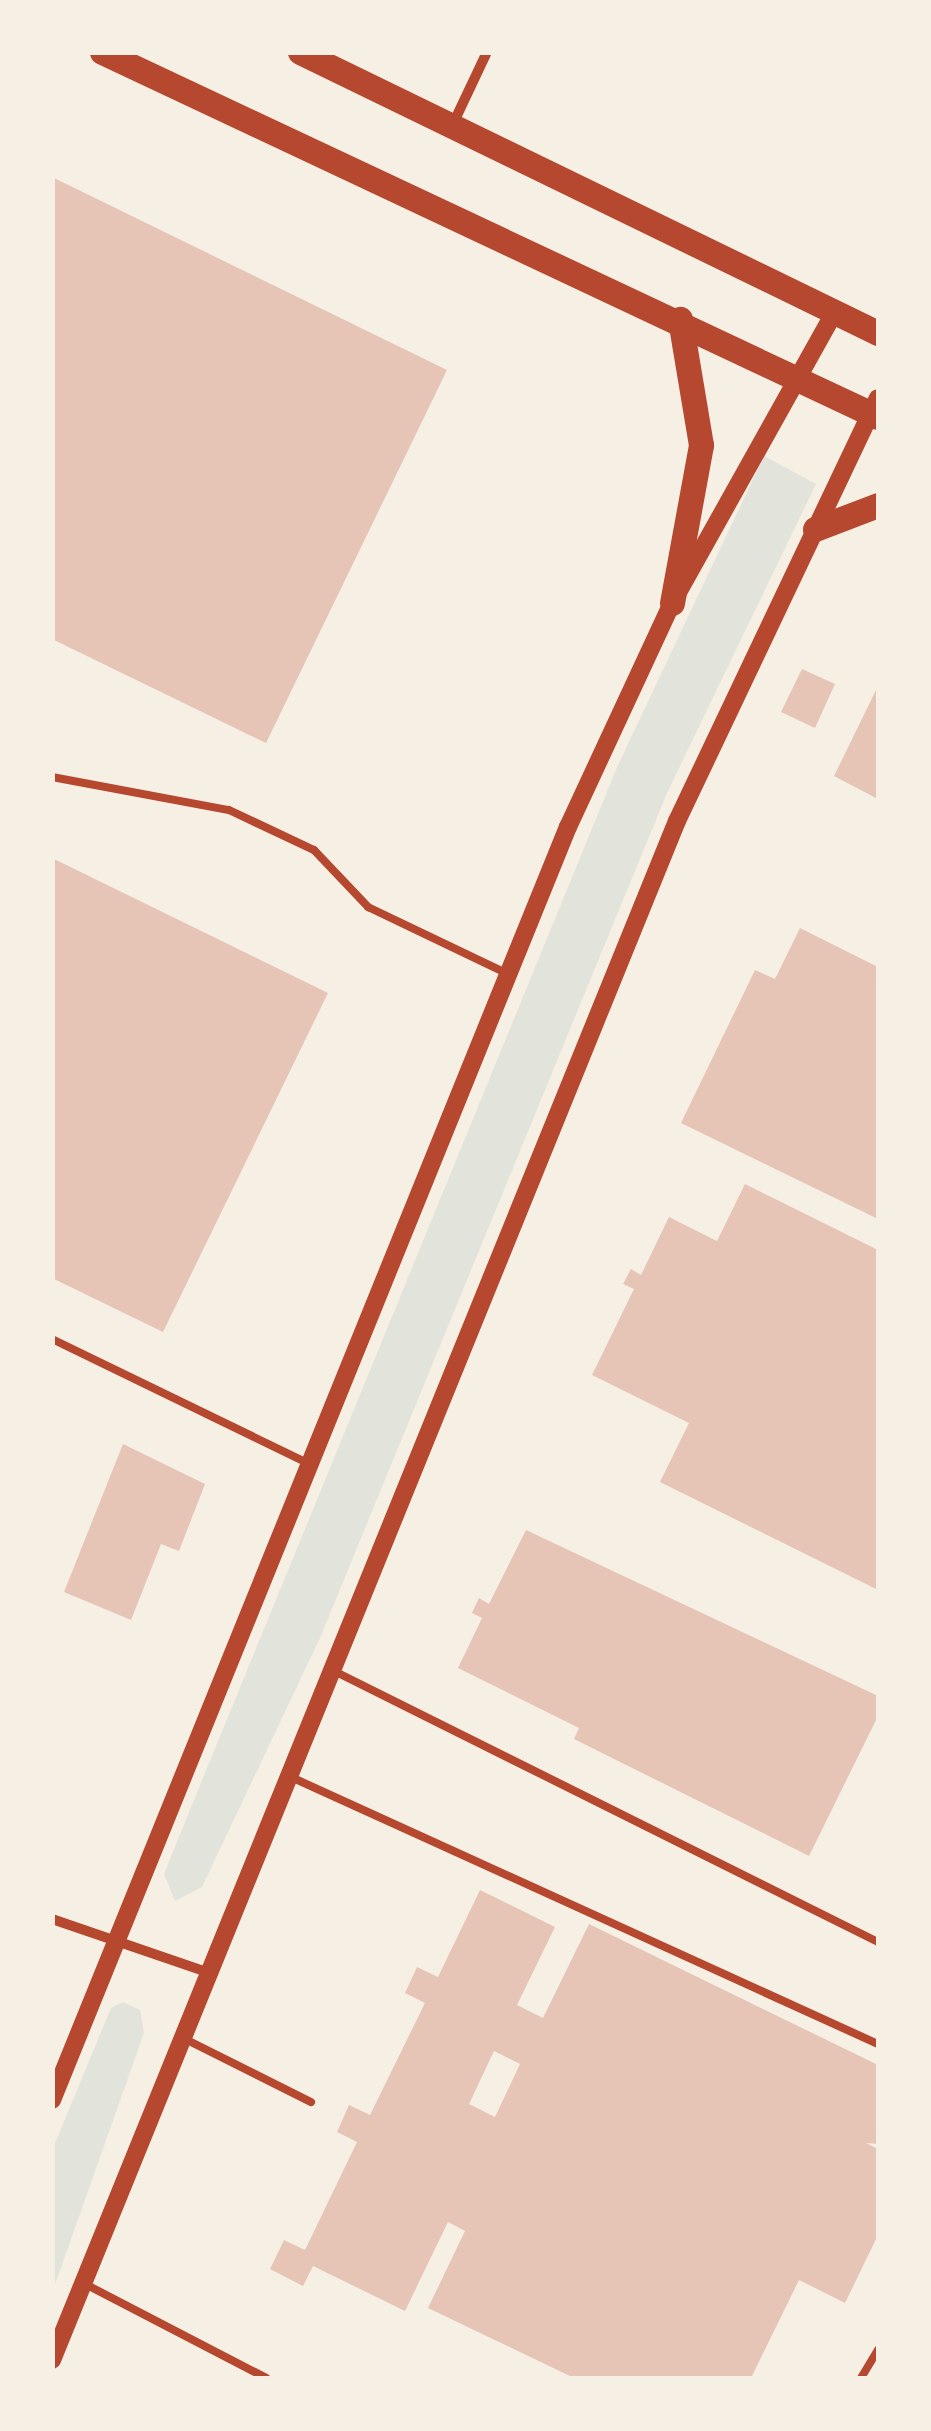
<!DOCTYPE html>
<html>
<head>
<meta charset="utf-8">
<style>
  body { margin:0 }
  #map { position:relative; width:931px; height:2431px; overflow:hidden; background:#f6efe4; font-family:"Alegreya Sans",sans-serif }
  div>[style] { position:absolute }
  .green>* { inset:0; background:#e2e4dc }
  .building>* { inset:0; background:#e6c5b7 }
  .service>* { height:8px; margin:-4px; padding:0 4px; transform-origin:4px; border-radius:4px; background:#b5482f }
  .minor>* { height:10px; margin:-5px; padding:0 5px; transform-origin:5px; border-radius:5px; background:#b5482f }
  .tertiary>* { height:18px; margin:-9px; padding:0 9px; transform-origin:9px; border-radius:9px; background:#b5482f }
  .primary>* { height:25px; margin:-12.5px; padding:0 12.5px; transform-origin:12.5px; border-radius:12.5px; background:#b5482f }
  span { translate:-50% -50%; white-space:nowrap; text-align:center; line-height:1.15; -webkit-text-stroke:10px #f6efe4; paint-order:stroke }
  .frame { position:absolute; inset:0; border:55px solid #f6efe4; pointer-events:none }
</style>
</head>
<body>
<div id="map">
  <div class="green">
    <div style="clip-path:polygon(764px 456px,816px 484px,667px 793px,320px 1638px,202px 1887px,175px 1901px,164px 1874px,198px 1790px,618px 765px)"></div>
    <div style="clip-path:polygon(123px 2002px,140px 2010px,144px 2033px,53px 2290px,53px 2148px,111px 2008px)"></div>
  </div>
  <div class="building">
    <div style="clip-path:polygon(52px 177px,447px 370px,266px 743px,52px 639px)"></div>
    <div style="clip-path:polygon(802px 669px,835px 684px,815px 728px,781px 712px)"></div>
    <div style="clip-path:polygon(878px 686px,878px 799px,834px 776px)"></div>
    <div style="clip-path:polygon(52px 858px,328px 993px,163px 1332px,52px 1278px)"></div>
    <div style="clip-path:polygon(800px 928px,878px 967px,878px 1219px,681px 1123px,755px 970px,775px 979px)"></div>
    <div style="clip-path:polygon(745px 1184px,878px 1250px,878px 1590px,660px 1482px,689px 1423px,592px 1375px,634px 1289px,623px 1284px,631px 1269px,641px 1275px,669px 1217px,717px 1241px)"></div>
    <div style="clip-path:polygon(123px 1444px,205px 1484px,179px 1551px,161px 1544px,131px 1620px,64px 1592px)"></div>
    <div style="clip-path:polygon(526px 1530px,878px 1696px,878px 1716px,809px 1856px,574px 1739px,579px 1728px,458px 1668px,482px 1618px,472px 1613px,479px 1598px,489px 1604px)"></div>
    <div style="clip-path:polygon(evenodd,480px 1890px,555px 1927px,517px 2005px,543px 2018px,589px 1924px,878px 2065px,878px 2144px,866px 2143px,878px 2149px,878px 2235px,845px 2303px,799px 2280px,751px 2378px,574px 2378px,428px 2308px,465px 2231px,448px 2222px,405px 2311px,313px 2266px,303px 2286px,270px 2269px,284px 2240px,305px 2250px,357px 2142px,337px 2132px,349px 2105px,370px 2115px,425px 2003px,405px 1993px,417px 1967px,438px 1977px,480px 1890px,494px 2051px,520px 2064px,495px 2117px,469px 2104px,494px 2051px)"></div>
  </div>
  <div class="service">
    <div style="left:52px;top:777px;width:180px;rotate:10.6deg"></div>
    <div style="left:229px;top:810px;width:94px;rotate:25.2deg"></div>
    <div style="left:314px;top:850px;width:79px;rotate:46.5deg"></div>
    <div style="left:368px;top:907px;width:155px;rotate:25.6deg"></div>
    <div style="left:52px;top:1339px;width:286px;rotate:25.9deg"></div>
    <div style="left:332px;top:1670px;width:610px;rotate:26.48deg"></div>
    <div style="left:291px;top:1777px;width:645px;rotate:24.46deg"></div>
    <div style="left:185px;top:2039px;width:141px;rotate:26.6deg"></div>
    <div style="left:85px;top:2284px;width:204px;rotate:27.4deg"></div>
    <div style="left:861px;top:2378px;width:33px;rotate:-59deg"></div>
  </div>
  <div class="minor">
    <div style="left:452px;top:126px;width:82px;rotate:-64.7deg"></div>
    <div style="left:52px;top:1919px;width:164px;rotate:18.9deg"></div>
  </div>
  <div class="tertiary">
    <div style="left:52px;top:2100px;width:1374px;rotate:-67.94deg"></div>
    <div style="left:568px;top:827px;width:247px;rotate:-65.1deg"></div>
    <div style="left:672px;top:603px;width:332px;rotate:-60.8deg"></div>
    <div style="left:52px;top:2360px;width:1661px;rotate:-67.9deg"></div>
    <div style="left:677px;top:821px;width:468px;rotate:-64.6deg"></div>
  </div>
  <div class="primary">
    <div style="left:102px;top:52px;width:858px;rotate:25.19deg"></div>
    <div style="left:300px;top:52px;width:643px;rotate:25.93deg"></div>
    <div style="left:815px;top:529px;width:67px;rotate:-20.9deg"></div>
    <div style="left:672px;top:603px;width:161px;rotate:-79.6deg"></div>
    <div style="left:701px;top:445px;width:128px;rotate:-99.5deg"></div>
  </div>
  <div class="frame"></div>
</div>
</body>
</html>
